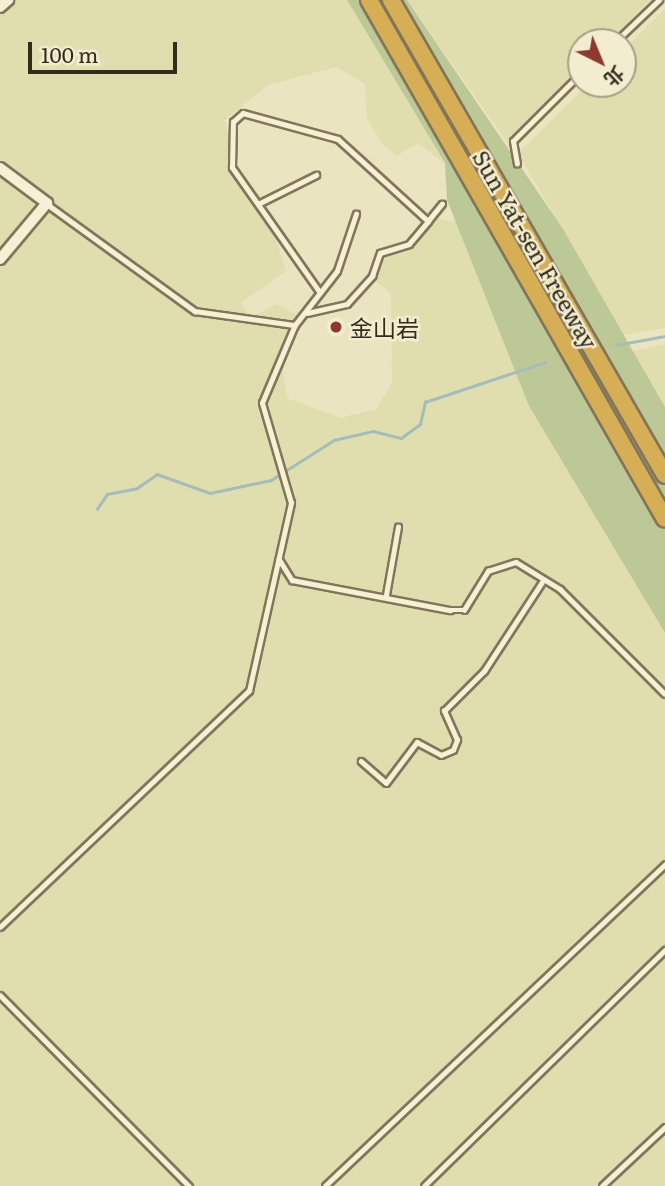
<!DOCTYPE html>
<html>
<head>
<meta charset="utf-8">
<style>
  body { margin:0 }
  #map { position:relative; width:665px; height:1186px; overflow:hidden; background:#ebe4c1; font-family:Literata,"Noto Sans TC",serif }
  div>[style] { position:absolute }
  .farmland>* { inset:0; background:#e0deaf }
  .green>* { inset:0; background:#bcc896 }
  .stream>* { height:2.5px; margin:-1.25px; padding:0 1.25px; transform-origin:1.25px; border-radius:1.25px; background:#a4bdb9 }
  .roads { filter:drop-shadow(2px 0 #83755a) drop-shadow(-2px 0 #83755a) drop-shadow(0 2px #83755a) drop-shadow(0 -2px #83755a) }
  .service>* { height:4.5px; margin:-2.25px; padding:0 2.25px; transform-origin:2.25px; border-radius:2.25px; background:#f6f0d4 }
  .tertiary>* { height:10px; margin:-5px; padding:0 5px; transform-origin:5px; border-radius:5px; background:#f6f0d4 }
  .motorway>* { height:16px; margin:-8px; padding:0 8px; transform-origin:8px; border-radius:8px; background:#d6ae56 }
  .dots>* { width:19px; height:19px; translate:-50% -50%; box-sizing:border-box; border:4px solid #f3edd0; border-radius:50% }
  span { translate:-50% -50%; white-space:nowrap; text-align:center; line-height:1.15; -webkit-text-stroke:5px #f3edd0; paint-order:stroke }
  .street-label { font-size:23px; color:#342b1d }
  .poi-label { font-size:23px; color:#342b1d }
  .left { translate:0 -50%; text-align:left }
  .north { position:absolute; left:567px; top:28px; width:70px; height:70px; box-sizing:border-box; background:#f3edd0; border:2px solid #a79f88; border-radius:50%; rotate:137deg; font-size:19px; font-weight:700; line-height:28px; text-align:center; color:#342b1d }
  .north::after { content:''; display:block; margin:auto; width:24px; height:32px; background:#8e392e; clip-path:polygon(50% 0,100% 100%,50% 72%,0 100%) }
  .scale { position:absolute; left:28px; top:42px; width:149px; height:32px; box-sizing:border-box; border:4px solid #342b1d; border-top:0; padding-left:9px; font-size:21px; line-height:24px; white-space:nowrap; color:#342b1d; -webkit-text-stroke:5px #f3edd0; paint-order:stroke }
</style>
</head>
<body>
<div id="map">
  <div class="farmland">
    <div style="clip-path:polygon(0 0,347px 0,445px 164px,418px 143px,397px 156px,383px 145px,367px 119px,365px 84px,336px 67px,268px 85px,225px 120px,235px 178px,270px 222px,286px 271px,241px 303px,250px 318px,277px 304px,299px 316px,283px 371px,287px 398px,341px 418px,376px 409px,392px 383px,391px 293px,374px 280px,383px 257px,417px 238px,432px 217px,461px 223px,529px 406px,665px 633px,665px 1186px,0 1186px,0 1005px,21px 1024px,30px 1021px,0 989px,0 932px,205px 738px,197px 734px,0 921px)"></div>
    <div style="clip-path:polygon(407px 0,650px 0,608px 42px,581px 42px,581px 79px,509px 145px)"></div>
    <div style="clip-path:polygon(665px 9px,665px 328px,623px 335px,518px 153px,589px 84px,623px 84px,623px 50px)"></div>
    <div style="clip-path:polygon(665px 344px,665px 407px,633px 351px)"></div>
  </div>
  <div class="green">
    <div style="clip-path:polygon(347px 0,407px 0,563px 229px,665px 407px,665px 633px,529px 406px,447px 200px,445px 163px)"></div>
  </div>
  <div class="stream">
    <div style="left:616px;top:345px;width:50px;rotate:-10.4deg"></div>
    <div style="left:97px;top:509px;width:18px;rotate:-56deg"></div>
    <div style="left:107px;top:494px;width:31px;rotate:-11deg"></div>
    <div style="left:137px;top:488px;width:24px;rotate:-35deg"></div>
    <div style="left:157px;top:474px;width:56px;rotate:19.7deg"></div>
    <div style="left:210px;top:493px;width:62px;rotate:-12deg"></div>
    <div style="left:271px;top:480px;width:75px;rotate:-32.4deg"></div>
    <div style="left:334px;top:440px;width:40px;rotate:-13deg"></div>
    <div style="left:373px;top:431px;width:29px;rotate:14deg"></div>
    <div style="left:401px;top:438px;width:24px;rotate:-36deg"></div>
    <div style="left:420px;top:424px;width:23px;rotate:-77deg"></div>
    <div style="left:425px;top:402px;width:126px;rotate:-18.4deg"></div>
    <div style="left:611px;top:1000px;width:77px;rotate:-45.5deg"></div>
    <div style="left:428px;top:1186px;width:27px;rotate:-45deg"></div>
  </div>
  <div class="roads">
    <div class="service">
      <div style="left:615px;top:42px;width:61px;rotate:-43.7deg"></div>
      <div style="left:517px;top:164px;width:23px;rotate:-100deg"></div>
      <div style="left:513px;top:141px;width:96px;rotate:-45deg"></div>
      <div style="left:47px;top:204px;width:183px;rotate:35.9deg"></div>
      <div style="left:195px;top:311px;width:101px;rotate:8deg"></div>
      <div style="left:258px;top:204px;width:65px;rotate:-26.6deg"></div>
      <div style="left:320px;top:293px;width:153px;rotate:-125.1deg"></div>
      <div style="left:232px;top:168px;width:46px;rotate:-88.8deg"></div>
      <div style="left:233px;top:122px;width:13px;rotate:-42deg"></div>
      <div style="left:243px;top:113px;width:98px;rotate:15.3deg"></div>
      <div style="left:338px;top:139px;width:122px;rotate:42.3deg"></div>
      <div style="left:428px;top:221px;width:22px;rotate:-51deg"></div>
      <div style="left:307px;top:313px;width:41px;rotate:-12.7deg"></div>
      <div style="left:347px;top:304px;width:38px;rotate:-48deg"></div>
      <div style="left:372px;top:276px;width:24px;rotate:-71deg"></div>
      <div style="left:380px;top:253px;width:30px;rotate:-17deg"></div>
      <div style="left:409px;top:244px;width:30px;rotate:-50deg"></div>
      <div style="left:279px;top:559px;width:25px;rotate:58deg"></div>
      <div style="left:292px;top:580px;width:161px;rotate:10.8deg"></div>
      <div style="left:450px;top:610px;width:14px"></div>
      <div style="left:464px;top:610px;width:46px;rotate:-58.4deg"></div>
      <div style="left:488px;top:571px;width:29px;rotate:-18deg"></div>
      <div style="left:516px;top:562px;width:52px;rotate:31.5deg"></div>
      <div style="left:560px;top:589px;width:148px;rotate:45deg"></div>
      <div style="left:386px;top:595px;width:69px;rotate:-80deg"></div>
      <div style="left:361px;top:761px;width:33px;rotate:41deg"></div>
      <div style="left:386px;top:783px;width:51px;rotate:-52.9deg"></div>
      <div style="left:417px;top:742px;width:27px;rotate:28deg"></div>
      <div style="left:441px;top:755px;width:13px;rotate:-23deg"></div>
      <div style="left:453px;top:750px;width:11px;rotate:-68deg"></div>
      <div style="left:457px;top:740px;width:32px;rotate:-114deg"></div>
      <div style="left:444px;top:711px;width:57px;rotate:-45deg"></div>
      <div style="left:484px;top:671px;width:106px;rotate:-56.9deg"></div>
      <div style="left:0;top:927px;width:343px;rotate:-43.5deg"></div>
      <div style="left:249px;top:691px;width:193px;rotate:-77.4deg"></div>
      <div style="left:291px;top:503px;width:104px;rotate:-106.2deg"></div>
      <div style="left:262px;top:403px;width:85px;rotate:-67.1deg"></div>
      <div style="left:295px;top:325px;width:68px;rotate:-52.1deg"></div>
      <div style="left:337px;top:271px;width:60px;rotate:-71.6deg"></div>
      <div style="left:0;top:995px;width:269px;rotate:45.3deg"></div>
      <div style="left:325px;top:1186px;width:468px;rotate:-43.4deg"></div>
      <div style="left:424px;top:1186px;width:337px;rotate:-44.4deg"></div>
      <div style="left:602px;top:1186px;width:86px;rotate:-43.1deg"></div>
    </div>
    <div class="tertiary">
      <div style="left:0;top:7px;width:11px;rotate:-41deg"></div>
      <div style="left:0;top:168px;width:59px;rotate:36.7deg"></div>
      <div style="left:47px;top:203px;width:73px;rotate:130deg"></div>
    </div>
    <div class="motorway">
      <div style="left:369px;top:0;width:597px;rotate:60.3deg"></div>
      <div style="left:391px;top:0;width:548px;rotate:60.02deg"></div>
    </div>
  </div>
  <div class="dots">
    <div style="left:336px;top:327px;background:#8e392e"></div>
  </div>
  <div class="street-label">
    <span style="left:536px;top:249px;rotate:60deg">Sun Yat-sen Freeway</span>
  </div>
  <div class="poi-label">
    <span class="left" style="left:350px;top:327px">金山岩</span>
  </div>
  <div class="north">北</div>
  <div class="scale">100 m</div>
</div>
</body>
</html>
